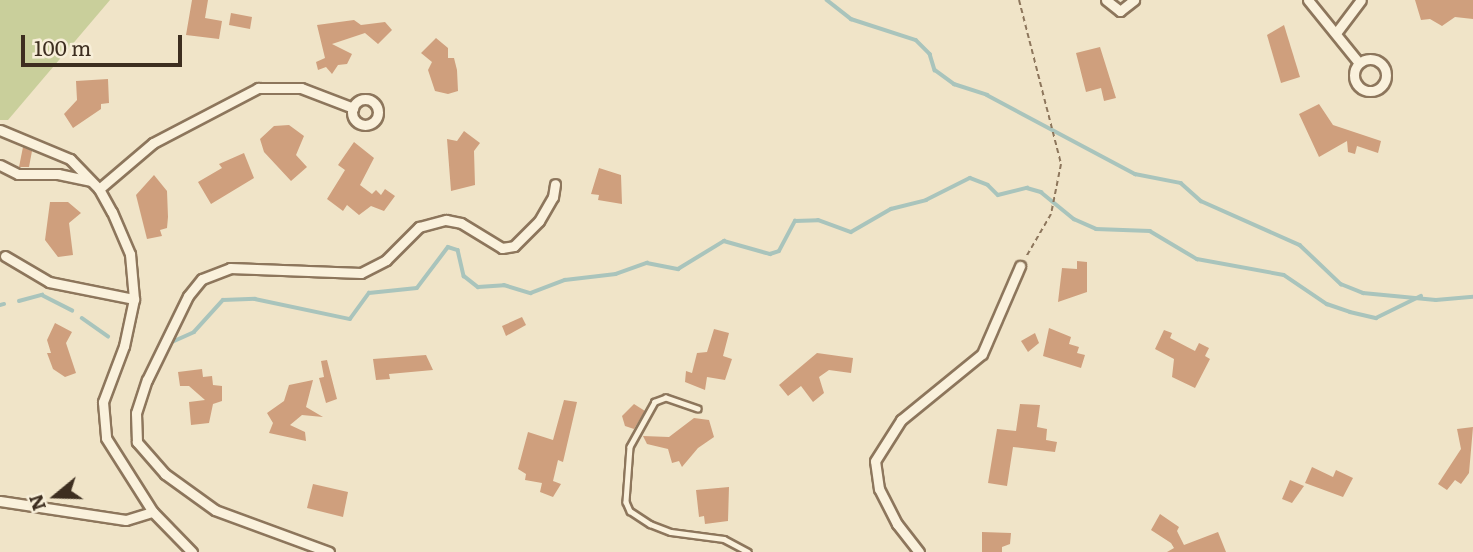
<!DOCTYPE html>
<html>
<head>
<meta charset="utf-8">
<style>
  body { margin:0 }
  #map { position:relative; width:1473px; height:552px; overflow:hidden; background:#f0e4c8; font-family:Literata,serif }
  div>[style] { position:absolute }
  .green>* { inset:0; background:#c9cf9b }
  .stream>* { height:3.5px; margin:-1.75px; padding:0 1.75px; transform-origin:1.75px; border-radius:1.75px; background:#a9c4bc }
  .building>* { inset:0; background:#cf9f7d }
  .path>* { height:2px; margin-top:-1px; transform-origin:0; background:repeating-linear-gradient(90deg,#8d765c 0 5px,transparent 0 8.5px) }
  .roads { filter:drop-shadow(2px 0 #8d765c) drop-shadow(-2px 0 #8d765c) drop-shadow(0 2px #8d765c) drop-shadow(0 -2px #8d765c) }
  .lane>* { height:4.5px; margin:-2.25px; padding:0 2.25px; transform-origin:2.25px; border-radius:2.25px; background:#faf1dc }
  .street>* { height:9px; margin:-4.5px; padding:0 4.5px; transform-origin:4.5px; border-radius:4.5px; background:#faf1dc }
  .street>.ring { margin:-4.5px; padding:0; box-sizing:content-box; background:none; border:9px solid #faf1dc; border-radius:50% }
  span { translate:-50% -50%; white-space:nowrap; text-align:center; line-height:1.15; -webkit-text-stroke:6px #f7eed8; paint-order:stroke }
  .north { position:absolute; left:21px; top:461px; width:70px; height:70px; -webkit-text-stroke:5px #f7eed8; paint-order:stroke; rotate:251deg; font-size:19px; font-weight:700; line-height:28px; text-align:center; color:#3d2e20 }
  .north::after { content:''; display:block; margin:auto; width:24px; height:32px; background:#3d2e20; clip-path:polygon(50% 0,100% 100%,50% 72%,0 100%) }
  .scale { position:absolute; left:21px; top:35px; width:161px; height:32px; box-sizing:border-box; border:4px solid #3d2e20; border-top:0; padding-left:9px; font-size:21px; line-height:24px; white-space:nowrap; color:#3d2e20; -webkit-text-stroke:5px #f7eed8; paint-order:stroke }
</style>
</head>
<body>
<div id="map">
  <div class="green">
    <div style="clip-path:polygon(0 0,110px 0,8px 120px,0 120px)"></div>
  </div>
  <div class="stream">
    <div style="left:827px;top:0;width:31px;rotate:38deg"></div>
    <div style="left:851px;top:19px;width:68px;rotate:17.9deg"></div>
    <div style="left:916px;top:40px;width:20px;rotate:45deg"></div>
    <div style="left:930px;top:54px;width:17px;rotate:73deg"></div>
    <div style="left:935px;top:70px;width:24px;rotate:36deg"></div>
    <div style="left:954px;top:84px;width:35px;rotate:18deg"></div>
    <div style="left:987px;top:95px;width:168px;rotate:28.1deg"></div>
    <div style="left:1135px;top:174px;width:47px;rotate:11.1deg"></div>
    <div style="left:1181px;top:183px;width:27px;rotate:42deg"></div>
    <div style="left:1201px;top:201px;width:108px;rotate:24deg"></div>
    <div style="left:1300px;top:245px;width:57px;rotate:43.6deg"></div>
    <div style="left:1341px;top:284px;width:24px;rotate:22deg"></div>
    <div style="left:1363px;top:293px;width:73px;rotate:5.5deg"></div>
    <div style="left:1436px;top:300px;width:37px;rotate:-5deg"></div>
    <div style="left:19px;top:301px;width:24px;rotate:-15deg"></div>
    <div style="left:42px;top:295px;width:34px;rotate:27deg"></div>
    <div style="left:0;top:305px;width:4px;rotate:-14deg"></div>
    <div style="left:82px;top:318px;width:32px;rotate:35deg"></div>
    <div style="left:172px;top:342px;width:24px;rotate:-24deg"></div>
    <div style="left:194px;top:332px;width:43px;rotate:-47.8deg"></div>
    <div style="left:223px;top:300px;width:32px;rotate:-2deg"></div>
    <div style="left:255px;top:299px;width:97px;rotate:11.9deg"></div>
    <div style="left:350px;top:319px;width:32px;rotate:-54deg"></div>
    <div style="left:369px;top:293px;width:48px;rotate:-5.9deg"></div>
    <div style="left:417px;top:288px;width:51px;rotate:-52.9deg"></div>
    <div style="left:448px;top:247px;width:10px;rotate:17deg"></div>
    <div style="left:458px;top:250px;width:27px;rotate:77deg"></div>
    <div style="left:464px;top:276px;width:18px;rotate:38deg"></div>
    <div style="left:478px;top:287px;width:26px;rotate:-4deg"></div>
    <div style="left:504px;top:285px;width:28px;rotate:17deg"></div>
    <div style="left:531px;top:293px;width:36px;rotate:-21deg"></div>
    <div style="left:565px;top:280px;width:51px;rotate:-6.7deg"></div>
    <div style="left:616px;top:274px;width:33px;rotate:-20deg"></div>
    <div style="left:647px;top:263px;width:32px;rotate:11deg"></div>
    <div style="left:678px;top:269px;width:54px;rotate:-31.3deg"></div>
    <div style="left:724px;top:241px;width:48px;rotate:15.8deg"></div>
    <div style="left:770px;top:254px;width:9px;rotate:-18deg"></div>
    <div style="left:779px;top:251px;width:34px;rotate:-62deg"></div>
    <div style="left:795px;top:221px;width:23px;rotate:-2deg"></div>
    <div style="left:818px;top:220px;width:35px;rotate:20deg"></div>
    <div style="left:851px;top:232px;width:46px;rotate:-29.9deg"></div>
    <div style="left:891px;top:209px;width:36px;rotate:-14deg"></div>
    <div style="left:926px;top:200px;width:49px;rotate:-26.6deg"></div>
    <div style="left:970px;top:178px;width:19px;rotate:21deg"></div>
    <div style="left:988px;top:185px;width:14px;rotate:45deg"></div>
    <div style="left:998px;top:195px;width:30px;rotate:-14deg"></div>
    <div style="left:1027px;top:188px;width:15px;rotate:16deg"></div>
    <div style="left:1041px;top:192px;width:43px;rotate:39.3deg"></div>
    <div style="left:1074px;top:219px;width:24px;rotate:24deg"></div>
    <div style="left:1096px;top:229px;width:54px;rotate:2.1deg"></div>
    <div style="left:1150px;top:231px;width:55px;rotate:30.8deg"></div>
    <div style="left:1197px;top:259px;width:88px;rotate:10.4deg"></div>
    <div style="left:1284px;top:275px;width:52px;rotate:34deg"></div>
    <div style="left:1327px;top:304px;width:24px;rotate:19deg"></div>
    <div style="left:1350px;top:312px;width:27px;rotate:13deg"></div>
    <div style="left:1376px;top:318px;width:50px;rotate:-26.1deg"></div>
  </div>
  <div class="building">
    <div style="clip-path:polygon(192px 0,208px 0,205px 18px,222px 21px,219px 39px,186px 35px)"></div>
    <div style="clip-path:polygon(1415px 0,1473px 0,1473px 19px,1455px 17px,1442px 26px,1430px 19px,1421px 20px)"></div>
    <div style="clip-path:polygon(231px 13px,252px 17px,250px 29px,229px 25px)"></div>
    <div style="clip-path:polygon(354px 20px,361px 25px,385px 22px,392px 30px,378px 44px,365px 33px,332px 44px,352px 54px,347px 64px,338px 65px,332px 74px,326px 67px,318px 70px,316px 62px,325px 58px,317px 25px)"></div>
    <div style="clip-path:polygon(1284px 25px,1300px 77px,1281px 83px,1267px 35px)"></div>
    <div style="clip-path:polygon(436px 38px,448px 48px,448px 58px,454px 58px,457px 70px,458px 91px,448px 94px,435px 91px,428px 70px,432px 62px,421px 53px)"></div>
    <div style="clip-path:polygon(1100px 47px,1116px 98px,1104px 101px,1101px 88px,1086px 92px,1076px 53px)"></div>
    <div style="clip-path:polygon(108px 79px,109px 103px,101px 104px,101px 109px,73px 128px,64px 114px,77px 100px,76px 81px)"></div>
    <div style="clip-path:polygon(1319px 104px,1333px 125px,1381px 141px,1378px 153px,1357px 146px,1355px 154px,1348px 152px,1347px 141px,1319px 157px,1299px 114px)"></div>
    <div style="clip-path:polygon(289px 125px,304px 136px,296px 155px,307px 167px,291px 181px,264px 152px,260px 139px,274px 126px)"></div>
    <div style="clip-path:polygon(464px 131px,480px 143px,474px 151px,475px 185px,451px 191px,447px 139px,457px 141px)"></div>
    <div style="clip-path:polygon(354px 142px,374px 158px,360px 185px,372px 194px,376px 190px,381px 195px,385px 189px,395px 196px,384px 211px,371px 206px,359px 215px,347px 205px,343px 211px,327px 199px,345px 170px,338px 165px)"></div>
    <div style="clip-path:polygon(23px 147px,32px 151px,29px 167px,19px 167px)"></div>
    <div style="clip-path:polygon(244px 153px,254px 178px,211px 204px,198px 182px,222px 168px,219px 164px)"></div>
    <div style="clip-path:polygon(599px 168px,621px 175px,622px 204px,598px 200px,599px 195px,591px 194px)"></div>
    <div style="clip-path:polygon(154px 175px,167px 191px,168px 217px,167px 228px,160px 230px,162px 236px,147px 239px,136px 195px)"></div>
    <div style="clip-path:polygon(50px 202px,68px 202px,81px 213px,69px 223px,73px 255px,58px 257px,45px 240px)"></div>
    <div style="clip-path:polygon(1077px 261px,1087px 262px,1087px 292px,1058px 302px,1062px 268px,1077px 269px)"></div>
    <div style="clip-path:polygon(522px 317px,526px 325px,506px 336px,502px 326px)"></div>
    <div style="clip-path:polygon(55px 323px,72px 332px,66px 343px,76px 373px,65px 377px,53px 369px,47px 353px,51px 353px,47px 340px)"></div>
    <div style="clip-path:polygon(1049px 328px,1071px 337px,1069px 344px,1079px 347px,1077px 353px,1085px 355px,1081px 368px,1043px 356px)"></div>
    <div style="clip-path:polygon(714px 329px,729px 333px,723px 356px,732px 359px,725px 380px,707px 377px,705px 390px,685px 382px,686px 371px,692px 373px,697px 353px,707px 352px)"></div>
    <div style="clip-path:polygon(1164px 330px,1172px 333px,1170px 338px,1195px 351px,1199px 343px,1209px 348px,1205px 356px,1210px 359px,1195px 388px,1172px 377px,1174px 359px,1155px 349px)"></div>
    <div style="clip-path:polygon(1035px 333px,1039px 343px,1028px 352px,1021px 341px)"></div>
    <div style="clip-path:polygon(817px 353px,853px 358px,851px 373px,829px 370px,819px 377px,824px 393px,813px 402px,801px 386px,788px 396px,779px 385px)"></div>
    <div style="clip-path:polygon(426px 355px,433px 370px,389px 374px,390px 379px,376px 380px,373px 359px)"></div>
    <div style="clip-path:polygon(327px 360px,337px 399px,326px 403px,319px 378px,324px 377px,321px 361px)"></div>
    <div style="clip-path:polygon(202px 369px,203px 377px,212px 376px,213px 385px,222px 386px,222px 401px,213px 404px,209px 423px,191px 425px,189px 402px,205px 400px,189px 386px,180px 386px,178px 372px)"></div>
    <div style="clip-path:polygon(313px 380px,306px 407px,323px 417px,302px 415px,290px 425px,305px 432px,306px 441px,269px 433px,273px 423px,267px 413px,284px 401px,289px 385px)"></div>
    <div style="clip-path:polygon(564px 400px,577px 402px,563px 462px,558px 460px,553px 481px,561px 484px,553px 497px,540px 492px,542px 483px,525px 480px,526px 474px,518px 469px,528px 432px,553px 440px)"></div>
    <div style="clip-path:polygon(634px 404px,645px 411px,634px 429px,625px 426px,622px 416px)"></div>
    <div style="clip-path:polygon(1020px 404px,1040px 405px,1037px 427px,1047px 429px,1046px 440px,1057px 442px,1055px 452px,1013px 447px,1007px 486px,988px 483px,997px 429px,1016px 431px)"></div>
    <div style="clip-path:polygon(694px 418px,709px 420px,714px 437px,698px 448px,682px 467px,679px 461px,672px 463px,668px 449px,647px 444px,643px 436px,669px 437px)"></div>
    <div style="clip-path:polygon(1473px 427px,1469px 473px,1461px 484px,1455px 480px,1447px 490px,1438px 484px,1461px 449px,1457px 429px)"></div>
    <div style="clip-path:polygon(1312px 467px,1333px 477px,1336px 470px,1353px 478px,1343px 497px,1305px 483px)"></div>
    <div style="clip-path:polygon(1290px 480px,1304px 486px,1292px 503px,1282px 499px)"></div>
    <div style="clip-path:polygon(313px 484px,348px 492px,343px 517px,307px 508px)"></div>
    <div style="clip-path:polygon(729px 487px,728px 521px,705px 524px,704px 516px,699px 517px,696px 490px)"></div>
    <div style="clip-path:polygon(1160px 514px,1179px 527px,1177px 531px,1184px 545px,1218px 532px,1226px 552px,1167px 552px,1174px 548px,1171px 543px,1151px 530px)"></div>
    <div style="clip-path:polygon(982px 532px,1011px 533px,1010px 544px,1002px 547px,1002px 552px,982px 552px)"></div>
  </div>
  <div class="path">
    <div style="left:1019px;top:0;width:169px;rotate:75.6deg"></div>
    <div style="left:1061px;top:164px;width:51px;rotate:101.3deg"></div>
    <div style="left:1051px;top:214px;width:50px;rotate:120.2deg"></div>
  </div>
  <div class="roads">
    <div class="lane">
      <div style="left:698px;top:409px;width:34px;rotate:-161deg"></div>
      <div style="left:666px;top:398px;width:12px;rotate:160deg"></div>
      <div style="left:655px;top:402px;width:51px;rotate:119.1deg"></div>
      <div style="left:630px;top:447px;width:55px;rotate:94.2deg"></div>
      <div style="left:626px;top:502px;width:10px;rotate:66deg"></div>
      <div style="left:630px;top:511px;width:24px;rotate:33deg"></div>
      <div style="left:650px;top:524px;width:22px;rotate:21deg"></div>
      <div style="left:671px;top:532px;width:53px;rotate:7.5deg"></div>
      <div style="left:724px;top:539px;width:27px;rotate:28deg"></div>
    </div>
    <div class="street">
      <div style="left:1106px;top:0;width:18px;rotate:38deg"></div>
      <div style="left:1120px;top:11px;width:18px;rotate:-38deg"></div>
      <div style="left:1308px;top:0;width:81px;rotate:51deg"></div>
      <div style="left:1336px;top:33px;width:41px;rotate:-52.9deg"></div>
      <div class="ring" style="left:1354px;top:59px;width:23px;height:23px"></div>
      <div class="ring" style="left:352px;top:99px;width:17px;height:17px"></div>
      <div style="left:0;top:130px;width:76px;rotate:22.5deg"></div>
      <div style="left:70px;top:159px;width:42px;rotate:46deg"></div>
      <div style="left:99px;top:189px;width:26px;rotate:61deg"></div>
      <div style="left:112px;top:212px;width:46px;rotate:66.8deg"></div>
      <div style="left:130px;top:254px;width:45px;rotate:84.9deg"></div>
      <div style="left:134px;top:299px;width:48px;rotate:102deg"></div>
      <div style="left:124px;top:346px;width:60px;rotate:110.6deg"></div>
      <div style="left:103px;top:402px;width:36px;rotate:85deg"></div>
      <div style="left:106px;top:438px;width:88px;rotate:57.6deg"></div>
      <div style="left:153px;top:512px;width:56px;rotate:45.7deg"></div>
      <div style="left:0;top:165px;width:20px;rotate:27deg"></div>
      <div style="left:18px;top:174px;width:40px"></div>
      <div style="left:58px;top:174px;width:33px;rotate:12deg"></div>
      <div style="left:99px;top:189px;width:71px;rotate:-40.4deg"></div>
      <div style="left:153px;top:143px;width:119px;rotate:-27.6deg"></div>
      <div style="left:258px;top:88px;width:43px"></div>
      <div style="left:301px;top:88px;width:56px;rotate:21deg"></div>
      <div style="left:5px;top:256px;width:51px;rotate:30.6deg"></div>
      <div style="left:49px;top:282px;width:87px;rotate:11.3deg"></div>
      <div style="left:0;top:501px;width:127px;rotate:8.6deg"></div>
      <div style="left:126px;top:520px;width:28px;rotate:-17deg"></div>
      <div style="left:329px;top:552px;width:121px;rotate:-159.8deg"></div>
      <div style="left:215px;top:510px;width:62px;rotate:-144.2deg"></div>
      <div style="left:165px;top:474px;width:43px;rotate:-131.2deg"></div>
      <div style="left:137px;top:442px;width:29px;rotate:-92deg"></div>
      <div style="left:136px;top:413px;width:35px;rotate:-72deg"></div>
      <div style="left:147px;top:380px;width:93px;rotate:-64deg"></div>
      <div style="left:188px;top:296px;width:22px;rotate:-51deg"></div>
      <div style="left:202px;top:279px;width:30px;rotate:-21deg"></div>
      <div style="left:230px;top:268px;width:131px;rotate:2.2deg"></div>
      <div style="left:361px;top:273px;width:28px;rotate:-27deg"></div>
      <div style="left:386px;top:260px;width:47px;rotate:-45deg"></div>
      <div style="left:419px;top:227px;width:28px;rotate:-15deg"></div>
      <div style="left:446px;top:220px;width:15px;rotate:11deg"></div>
      <div style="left:461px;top:223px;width:48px;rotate:31.4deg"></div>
      <div style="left:502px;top:248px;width:12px;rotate:-9deg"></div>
      <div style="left:514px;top:246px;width:35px;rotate:-45deg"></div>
      <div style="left:539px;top:221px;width:28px;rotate:-60deg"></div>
      <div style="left:553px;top:197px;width:13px;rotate:-81deg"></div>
      <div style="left:919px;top:552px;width:36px;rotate:-128deg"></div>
      <div style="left:897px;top:524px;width:39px;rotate:-117deg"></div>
      <div style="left:879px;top:489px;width:28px;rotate:-98deg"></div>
      <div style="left:875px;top:461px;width:49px;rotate:-57.6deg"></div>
      <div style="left:901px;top:420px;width:104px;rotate:-39.2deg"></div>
      <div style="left:982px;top:354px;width:96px;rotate:-66.6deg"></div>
    </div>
  </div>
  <div class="north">N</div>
  <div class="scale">100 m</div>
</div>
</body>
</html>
